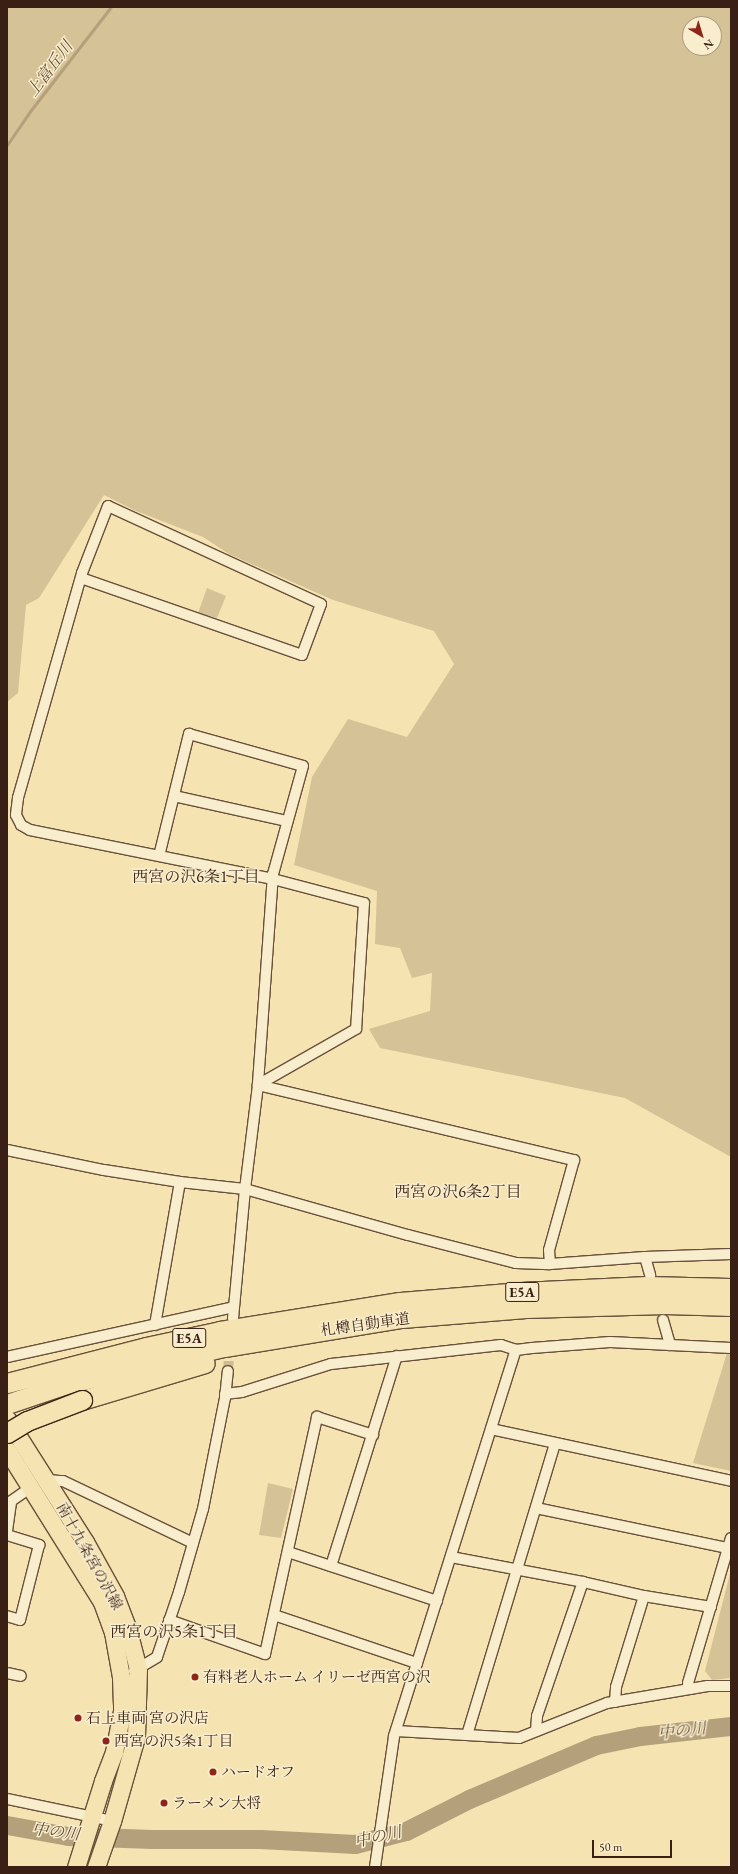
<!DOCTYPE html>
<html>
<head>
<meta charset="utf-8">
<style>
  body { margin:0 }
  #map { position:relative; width:738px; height:1874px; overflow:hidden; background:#f5e3b1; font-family:"EB Garamond","Noto Serif JP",serif }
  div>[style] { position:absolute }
  .green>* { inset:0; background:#d5c296 }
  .stream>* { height:3px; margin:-1.5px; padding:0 1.5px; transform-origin:1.5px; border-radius:1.5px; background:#b5a07c }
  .river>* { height:19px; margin:-9.5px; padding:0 9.5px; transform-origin:9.5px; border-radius:9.5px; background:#b5a07c }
  .minor-tunnel>* { height:10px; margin-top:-5px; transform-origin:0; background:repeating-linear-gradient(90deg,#d0bc92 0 10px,transparent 0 15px) }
  .roads { filter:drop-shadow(1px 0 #69503b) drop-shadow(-1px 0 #69503b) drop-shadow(0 1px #69503b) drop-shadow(0 -1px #69503b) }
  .minor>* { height:10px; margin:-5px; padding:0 5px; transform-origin:5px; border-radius:5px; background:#f8edcc }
  .primary>* { height:17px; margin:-8.5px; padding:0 8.5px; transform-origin:8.5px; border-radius:8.5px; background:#f5e3b1 }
  .motorway>* { height:19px; margin:-9.5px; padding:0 9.5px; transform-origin:9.5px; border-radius:9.5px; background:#f5e3b1 }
  .bridges { filter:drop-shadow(1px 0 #3a1f14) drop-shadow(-1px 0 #3a1f14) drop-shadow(0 1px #3a1f14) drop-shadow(0 -1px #3a1f14) }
  .motorway-bridge>* { height:19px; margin:-9.5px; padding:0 9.5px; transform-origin:9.5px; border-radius:9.5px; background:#f5e3b1 }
  .dots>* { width:11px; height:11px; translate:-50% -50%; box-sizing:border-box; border:2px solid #f8edcc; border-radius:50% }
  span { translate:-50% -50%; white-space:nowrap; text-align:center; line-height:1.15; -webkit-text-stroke:3px #f8edcc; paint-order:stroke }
  .shield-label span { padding:1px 3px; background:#f8edcc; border:1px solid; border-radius:3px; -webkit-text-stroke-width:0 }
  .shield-label { font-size:14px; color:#3a1f14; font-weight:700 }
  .street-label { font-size:15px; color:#3a1f14 }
  .poi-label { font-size:15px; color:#3a1f14 }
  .left { translate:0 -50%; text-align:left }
  .water-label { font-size:16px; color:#654c38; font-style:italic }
  .neighbourhood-label { font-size:16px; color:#3a1f14 }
  .frame { position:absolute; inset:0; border:8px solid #3a1f14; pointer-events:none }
  .north { position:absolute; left:682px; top:16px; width:40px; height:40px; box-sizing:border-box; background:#f8edcc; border:1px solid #ac9b82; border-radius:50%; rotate:142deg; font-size:11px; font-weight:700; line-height:16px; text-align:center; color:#3a1f14 }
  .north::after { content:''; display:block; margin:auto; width:14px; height:18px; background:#8f2418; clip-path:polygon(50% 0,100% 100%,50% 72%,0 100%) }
  .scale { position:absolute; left:592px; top:1840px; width:80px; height:18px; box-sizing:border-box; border:2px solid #3a1f14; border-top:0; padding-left:5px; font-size:12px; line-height:14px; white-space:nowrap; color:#3a1f14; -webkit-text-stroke:3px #f8edcc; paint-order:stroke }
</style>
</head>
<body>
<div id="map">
  <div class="green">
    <div style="clip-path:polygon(evenodd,7px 7px,731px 7px,731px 1157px,625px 1098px,380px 1048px,369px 1029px,430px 1011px,432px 973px,412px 978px,400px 948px,375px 944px,377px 891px,294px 865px,312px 777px,348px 719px,407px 737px,454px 664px,434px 631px,333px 600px,229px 554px,203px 537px,136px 511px,104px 495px,39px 598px,26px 605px,18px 693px,7px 702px,7px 7px,690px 24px,714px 24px,714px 48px,690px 48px,690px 24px)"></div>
    <div style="clip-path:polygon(207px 588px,226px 596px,217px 618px,198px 613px)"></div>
    <div style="clip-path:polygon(727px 1353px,731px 1353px,731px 1471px,693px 1463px)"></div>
    <div style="clip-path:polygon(268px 1483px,293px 1489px,281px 1538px,259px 1535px)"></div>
    <div style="clip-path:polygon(731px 1570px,731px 1678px,712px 1680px,705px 1671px)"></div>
  </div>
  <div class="stream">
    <div style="left:7px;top:145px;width:42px;rotate:-55.6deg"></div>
    <div style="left:31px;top:110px;width:130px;rotate:-52.2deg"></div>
  </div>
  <div class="river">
    <div style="left:7px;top:1825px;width:62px;rotate:10.2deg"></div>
    <div style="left:68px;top:1836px;width:84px;rotate:2deg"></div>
    <div style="left:152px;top:1839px;width:108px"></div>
    <div style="left:260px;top:1839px;width:95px;rotate:3deg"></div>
    <div style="left:355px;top:1844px;width:53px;rotate:-14.3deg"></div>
    <div style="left:406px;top:1831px;width:71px;rotate:-26.9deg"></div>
    <div style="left:469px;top:1799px;width:138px;rotate:-23deg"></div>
    <div style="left:596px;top:1745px;width:45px;rotate:-11.6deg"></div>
    <div style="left:640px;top:1736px;width:92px;rotate:-6.3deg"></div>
  </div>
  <div class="minor-tunnel">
    <div style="left:228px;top:1371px;width:28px;rotate:-86deg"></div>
  </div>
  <div class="roads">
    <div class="minor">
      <div style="left:81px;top:578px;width:234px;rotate:19.2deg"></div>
      <div style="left:302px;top:655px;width:54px;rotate:-69.6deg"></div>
      <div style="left:321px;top:604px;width:234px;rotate:-155.3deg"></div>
      <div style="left:108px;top:506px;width:72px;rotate:111.2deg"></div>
      <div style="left:82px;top:573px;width:234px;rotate:105.9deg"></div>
      <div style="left:18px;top:798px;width:17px;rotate:97deg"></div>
      <div style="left:16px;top:815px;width:11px;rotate:63deg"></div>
      <div style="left:21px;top:825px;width:10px;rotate:29deg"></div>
      <div style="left:30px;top:830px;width:248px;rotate:11.4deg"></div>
      <div style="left:273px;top:879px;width:94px;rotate:14.8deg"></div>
      <div style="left:364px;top:903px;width:126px;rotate:93.6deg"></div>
      <div style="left:356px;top:1029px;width:113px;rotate:150.3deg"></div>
      <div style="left:174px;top:796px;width:116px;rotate:12.5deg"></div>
      <div style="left:159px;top:856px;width:126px;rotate:-76.2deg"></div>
      <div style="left:189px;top:734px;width:118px;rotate:15.7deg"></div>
      <div style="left:303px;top:766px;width:112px;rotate:105.5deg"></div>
      <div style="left:273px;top:874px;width:212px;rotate:94.1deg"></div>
      <div style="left:258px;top:1085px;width:105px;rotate:97.1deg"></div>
      <div style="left:245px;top:1189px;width:130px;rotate:95.3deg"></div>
      <div style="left:258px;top:1085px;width:325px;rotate:13.4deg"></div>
      <div style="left:574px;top:1160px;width:93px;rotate:105.5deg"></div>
      <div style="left:549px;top:1250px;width:14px;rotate:86deg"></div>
      <div style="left:7px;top:1150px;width:99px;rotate:11.7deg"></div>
      <div style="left:104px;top:1170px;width:77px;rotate:9deg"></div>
      <div style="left:180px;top:1182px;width:65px;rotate:6.1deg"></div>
      <div style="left:245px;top:1189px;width:169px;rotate:15.8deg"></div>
      <div style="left:408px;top:1235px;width:112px;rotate:14.5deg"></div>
      <div style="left:516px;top:1263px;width:34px;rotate:2deg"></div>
      <div style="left:550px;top:1264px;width:95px;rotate:-4.2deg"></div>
      <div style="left:645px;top:1257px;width:86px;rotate:-2deg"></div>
      <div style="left:645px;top:1257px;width:19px;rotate:74deg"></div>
      <div style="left:663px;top:1320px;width:26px;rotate:74deg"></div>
      <div style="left:155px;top:1325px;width:145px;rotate:-80.1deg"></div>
      <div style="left:7px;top:1357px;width:232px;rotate:-12.4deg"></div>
      <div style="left:225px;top:1394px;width:17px;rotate:-7deg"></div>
      <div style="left:242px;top:1392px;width:93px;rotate:-17.5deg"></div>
      <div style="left:331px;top:1364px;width:171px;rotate:-6.4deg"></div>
      <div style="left:501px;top:1345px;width:16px;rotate:18deg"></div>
      <div style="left:516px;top:1350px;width:16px;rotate:-7deg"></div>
      <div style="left:532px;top:1348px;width:78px;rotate:-4.4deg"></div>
      <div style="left:610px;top:1342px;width:121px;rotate:2.8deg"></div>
      <div style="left:491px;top:1429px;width:246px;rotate:12.2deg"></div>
      <div style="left:47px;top:1480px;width:16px;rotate:4deg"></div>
      <div style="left:63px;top:1481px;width:144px;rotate:25.5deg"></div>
      <div style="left:7px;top:1504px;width:29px;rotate:-35deg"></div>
      <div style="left:536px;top:1508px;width:196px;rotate:11.8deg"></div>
      <div style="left:7px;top:1531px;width:30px;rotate:-82deg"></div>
      <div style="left:7px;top:1535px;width:34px;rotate:17deg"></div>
      <div style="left:39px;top:1545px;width:77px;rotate:104.2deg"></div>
      <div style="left:20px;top:1620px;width:14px;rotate:-163deg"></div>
      <div style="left:288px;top:1552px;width:157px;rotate:18.2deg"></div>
      <div style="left:451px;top:1557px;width:134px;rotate:10.7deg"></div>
      <div style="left:583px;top:1582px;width:63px;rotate:12.9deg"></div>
      <div style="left:644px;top:1596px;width:68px;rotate:9.3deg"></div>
      <div style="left:331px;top:1566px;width:220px;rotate:-72.6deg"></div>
      <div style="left:274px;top:1615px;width:151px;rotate:18.6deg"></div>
      <div style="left:169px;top:1620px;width:102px;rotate:19.5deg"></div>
      <div style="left:265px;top:1654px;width:243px;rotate:-77.6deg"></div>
      <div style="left:317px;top:1417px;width:59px;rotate:17.8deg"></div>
      <div style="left:134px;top:1671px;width:27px;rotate:-31deg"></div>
      <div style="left:157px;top:1657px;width:69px;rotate:-71.3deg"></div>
      <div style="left:179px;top:1592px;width:86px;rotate:-73.9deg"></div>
      <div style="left:203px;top:1509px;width:113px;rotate:-78.8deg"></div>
      <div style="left:225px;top:1398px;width:27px;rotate:-84deg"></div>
      <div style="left:7px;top:1673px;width:14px;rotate:12deg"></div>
      <div style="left:690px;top:1689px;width:6px;rotate:-108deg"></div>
      <div style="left:688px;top:1683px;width:151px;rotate:-73.5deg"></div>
      <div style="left:615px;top:1702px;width:15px;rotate:-86deg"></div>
      <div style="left:616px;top:1687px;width:95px;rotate:-72.9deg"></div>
      <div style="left:396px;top:1731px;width:123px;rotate:3.3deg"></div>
      <div style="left:519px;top:1738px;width:95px;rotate:-21.7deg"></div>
      <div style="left:607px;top:1703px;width:102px;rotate:-9.6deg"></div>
      <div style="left:708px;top:1686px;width:23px"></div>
      <div style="left:536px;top:1731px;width:15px;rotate:-86deg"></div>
      <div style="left:537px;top:1716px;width:142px;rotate:-71.1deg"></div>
      <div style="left:467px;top:1735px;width:305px;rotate:-73.2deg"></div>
      <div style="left:7px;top:1799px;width:107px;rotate:11.8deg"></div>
      <div style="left:375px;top:1867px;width:132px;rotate:-81.7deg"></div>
      <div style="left:394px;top:1736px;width:405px;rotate:-72.5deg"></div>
    </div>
    <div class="primary">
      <div style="left:7px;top:1419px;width:146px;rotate:57.6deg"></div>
      <div style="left:85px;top:1542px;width:62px;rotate:60.9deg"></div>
      <div style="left:115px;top:1596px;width:33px;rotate:69deg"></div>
      <div style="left:127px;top:1627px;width:43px;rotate:75.3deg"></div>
      <div style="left:138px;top:1669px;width:68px;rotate:91.7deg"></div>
      <div style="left:136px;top:1737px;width:87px;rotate:105.9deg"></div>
      <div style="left:112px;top:1821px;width:49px;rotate:109.2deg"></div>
      <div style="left:7px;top:1450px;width:179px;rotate:58deg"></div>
      <div style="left:102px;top:1602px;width:32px;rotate:70deg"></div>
      <div style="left:113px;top:1632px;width:46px;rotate:79.9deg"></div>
      <div style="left:121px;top:1677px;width:34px;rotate:88deg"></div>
      <div style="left:122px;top:1711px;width:42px;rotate:101deg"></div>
      <div style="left:114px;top:1752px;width:31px;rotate:111deg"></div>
      <div style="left:103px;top:1781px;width:90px;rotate:107.4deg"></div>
    </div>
    <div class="motorway">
      <div style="left:7px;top:1383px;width:144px;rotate:-14.5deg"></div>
      <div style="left:146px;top:1347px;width:76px;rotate:-12.2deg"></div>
      <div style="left:220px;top:1331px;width:182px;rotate:-9.2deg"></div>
      <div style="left:400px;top:1302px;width:121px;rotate:-4.7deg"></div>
      <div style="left:521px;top:1292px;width:126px;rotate:-2.7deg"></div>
      <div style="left:647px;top:1286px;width:84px;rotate:1.4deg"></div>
      <div style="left:82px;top:1400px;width:128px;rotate:-16.7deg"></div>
      <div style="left:7px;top:1404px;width:65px;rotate:-18.7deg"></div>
      <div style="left:69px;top:1383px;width:159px;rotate:-13.1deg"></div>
      <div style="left:224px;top:1347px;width:180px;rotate:-9.3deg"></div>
      <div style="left:402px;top:1318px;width:124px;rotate:-4.6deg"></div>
      <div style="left:526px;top:1308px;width:139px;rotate:-1.6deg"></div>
      <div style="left:665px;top:1304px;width:66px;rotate:1.7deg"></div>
    </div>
  </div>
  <div class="bridges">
    <div class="motorway-bridge">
      <div style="left:7px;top:1433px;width:23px;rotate:-31deg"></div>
      <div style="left:27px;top:1421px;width:59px;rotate:-20.9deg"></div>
    </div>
  </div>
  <div class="dots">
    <div style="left:195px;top:1677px;background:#8f2418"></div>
    <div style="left:78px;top:1718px;background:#8f2418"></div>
    <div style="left:106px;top:1741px;background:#8f2418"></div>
    <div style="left:213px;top:1772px;background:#8f2418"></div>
    <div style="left:164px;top:1803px;background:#8f2418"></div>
  </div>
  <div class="shield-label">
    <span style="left:522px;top:1292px">E5A</span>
    <span style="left:189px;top:1338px">E5A</span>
  </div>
  <div class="street-label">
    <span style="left:365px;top:1324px;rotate:-8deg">札樽自動車道</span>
    <span style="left:90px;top:1556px;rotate:61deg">南十九条宮の沢線</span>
  </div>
  <div class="poi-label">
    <span class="left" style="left:203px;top:1677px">有料老人ホーム イリーゼ西宮の沢</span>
    <span class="left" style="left:86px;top:1718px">石上車両 宮の沢店</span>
    <span class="left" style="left:114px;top:1741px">西宮の沢5条1丁目</span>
    <span class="left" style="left:221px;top:1772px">ハードオフ</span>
    <span class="left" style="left:172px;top:1803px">ラーメン大将</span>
  </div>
  <div class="water-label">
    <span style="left:50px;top:69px;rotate:-53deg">上富丘川</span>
    <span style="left:682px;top:1731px;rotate:-6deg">中の川</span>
    <span style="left:56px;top:1832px;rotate:7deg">中の川</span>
    <span style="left:378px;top:1837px;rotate:-13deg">中の川</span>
  </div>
  <div class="neighbourhood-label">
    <span style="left:196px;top:877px">西宮の沢6条1丁目</span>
    <span style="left:458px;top:1192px">西宮の沢6条2丁目</span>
    <span style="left:174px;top:1632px">西宮の沢5条1丁目</span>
  </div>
  <div class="frame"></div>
  <div class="north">N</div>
  <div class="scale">50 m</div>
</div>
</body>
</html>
